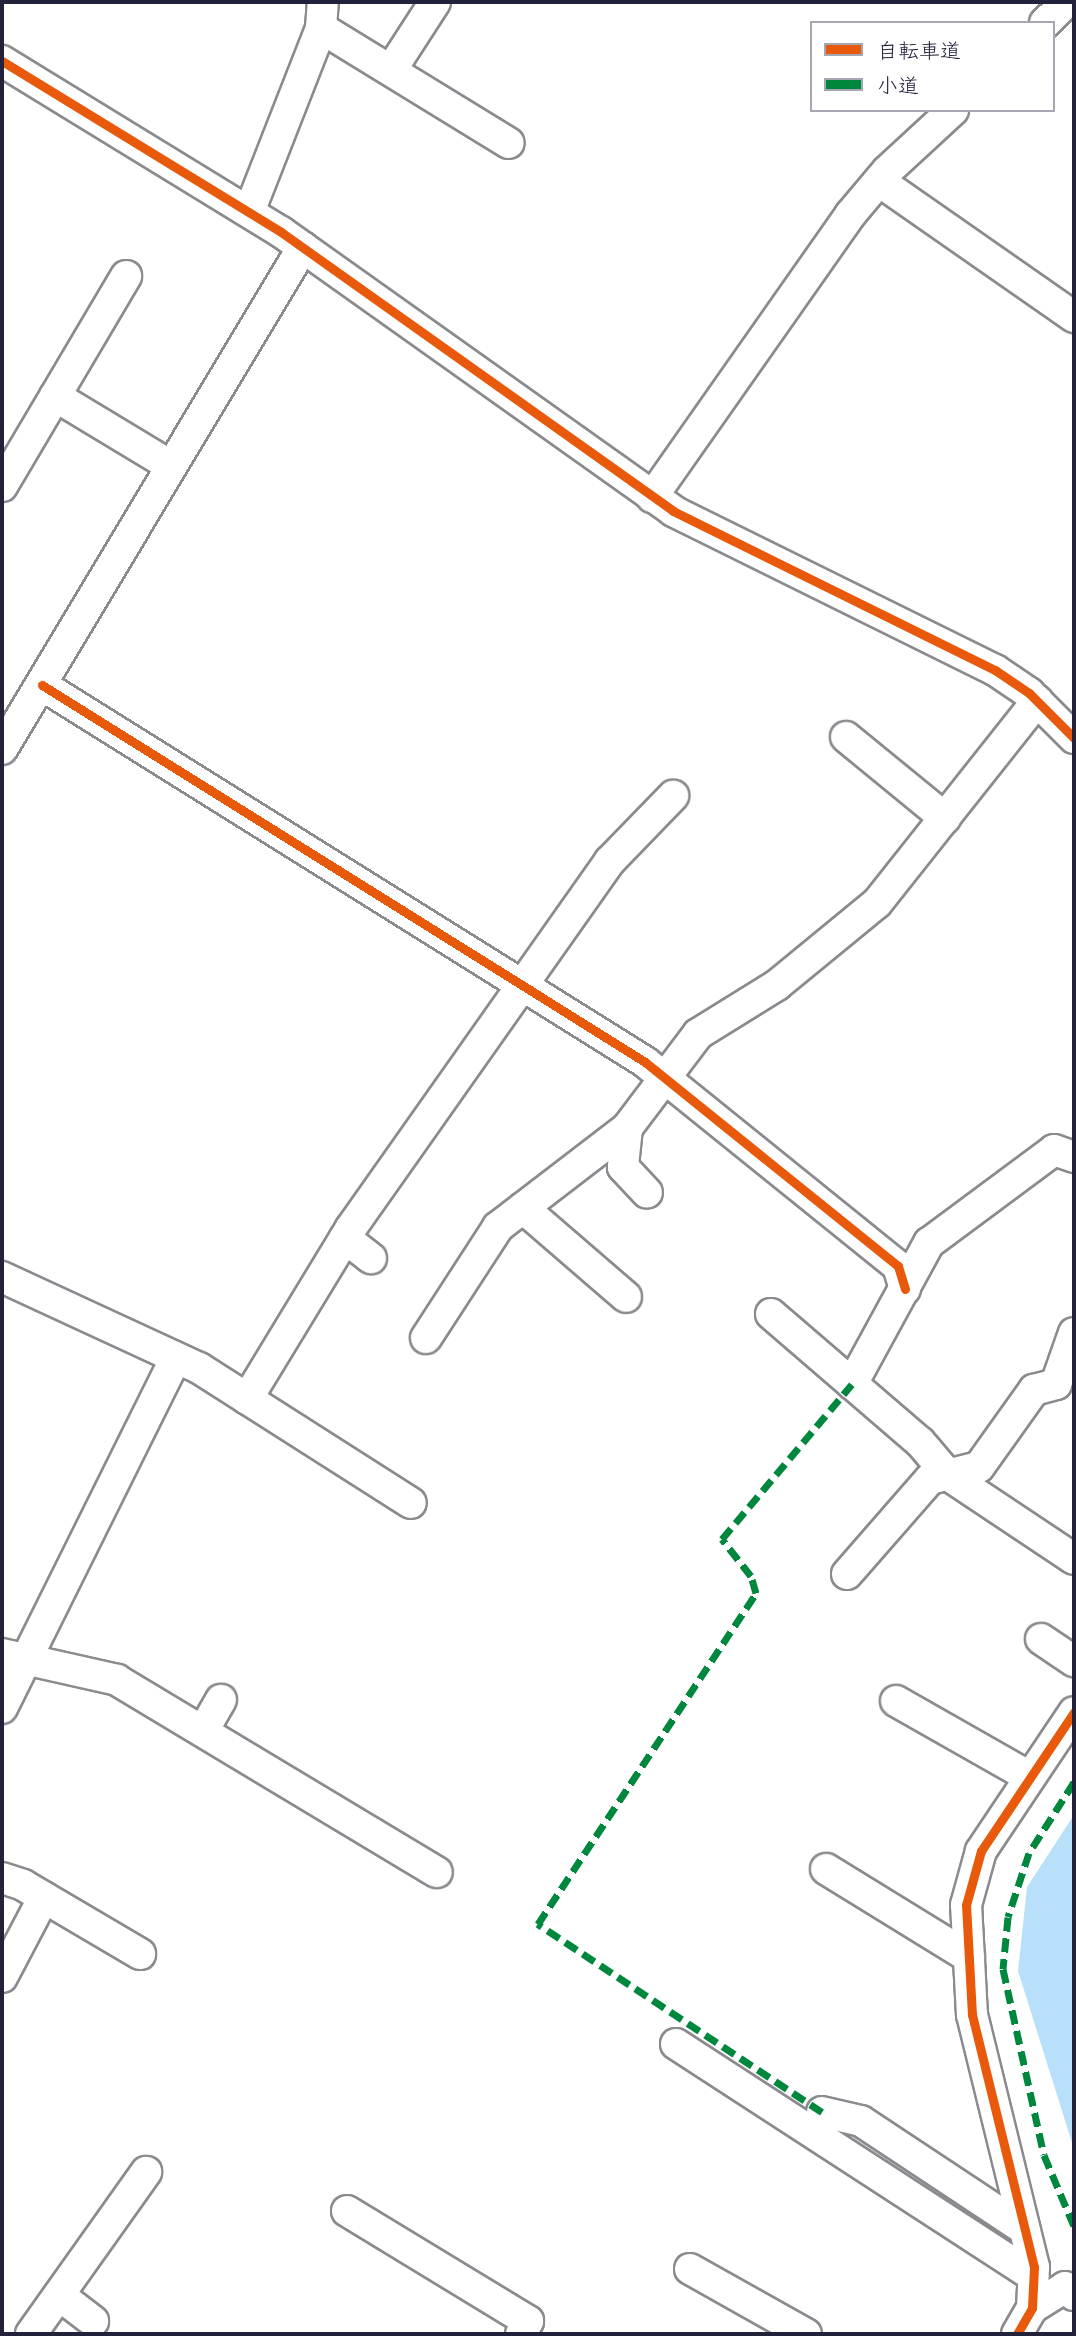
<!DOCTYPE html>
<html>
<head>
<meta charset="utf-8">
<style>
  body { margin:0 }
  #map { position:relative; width:1076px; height:2336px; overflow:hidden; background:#fff; font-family:"Architects Daughter","Klee One",sans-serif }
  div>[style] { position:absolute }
  .water>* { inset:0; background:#b8e0fb }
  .roads { filter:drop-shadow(2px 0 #8a8a8f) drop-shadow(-2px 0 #8a8a8f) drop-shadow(0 2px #8a8a8f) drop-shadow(0 -2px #8a8a8f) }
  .minor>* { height:30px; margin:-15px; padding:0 15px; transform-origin:15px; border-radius:15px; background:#fff }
  .quiet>* { height:7px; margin-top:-3.5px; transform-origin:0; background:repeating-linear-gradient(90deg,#00873e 0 14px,transparent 0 21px) }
  .cycleway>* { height:9px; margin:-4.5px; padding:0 4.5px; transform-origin:4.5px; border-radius:4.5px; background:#e8590c }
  span { translate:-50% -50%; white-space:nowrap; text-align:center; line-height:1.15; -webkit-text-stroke:7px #fff; paint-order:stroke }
  .frame { position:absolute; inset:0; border:4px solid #22223b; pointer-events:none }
  .legend { position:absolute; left:810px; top:21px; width:245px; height:91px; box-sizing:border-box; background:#fff; border:2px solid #a7a7b1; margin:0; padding:9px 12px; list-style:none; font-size:21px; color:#22223b }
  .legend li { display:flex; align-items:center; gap:14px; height:35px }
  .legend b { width:35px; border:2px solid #a7a7b1 }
</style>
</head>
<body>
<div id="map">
  <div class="water">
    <div style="clip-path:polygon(1074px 1815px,1074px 2149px,1018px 1971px,1027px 1887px)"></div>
  </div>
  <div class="roads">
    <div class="minor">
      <div style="left:1045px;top:23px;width:30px;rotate:-44deg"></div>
      <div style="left:321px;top:28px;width:220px;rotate:31.5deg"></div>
      <div style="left:2px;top:61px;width:327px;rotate:31.5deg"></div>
      <div style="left:281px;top:232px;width:481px;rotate:35.4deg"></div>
      <div style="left:673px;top:511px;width:359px;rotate:26.3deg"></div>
      <div style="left:995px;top:670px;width:41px;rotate:34.1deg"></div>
      <div style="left:1029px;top:693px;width:64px;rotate:45deg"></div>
      <div style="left:391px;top:70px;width:81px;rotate:-57.1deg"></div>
      <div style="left:879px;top:181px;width:238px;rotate:34.9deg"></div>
      <div style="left:249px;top:212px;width:198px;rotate:-68.6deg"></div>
      <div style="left:321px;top:28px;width:26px;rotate:-86deg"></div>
      <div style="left:55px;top:396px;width:135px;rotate:31.1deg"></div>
      <div style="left:2px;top:486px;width:244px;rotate:-59.4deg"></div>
      <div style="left:652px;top:497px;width:345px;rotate:-54.9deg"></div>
      <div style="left:850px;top:215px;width:57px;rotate:-49.9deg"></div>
      <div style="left:887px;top:171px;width:90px;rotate:-42.7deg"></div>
      <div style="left:42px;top:685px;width:711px;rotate:32.01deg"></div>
      <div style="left:645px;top:1062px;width:325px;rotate:38.9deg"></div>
      <div style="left:898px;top:1266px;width:24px;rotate:73deg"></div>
      <div style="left:846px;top:737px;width:128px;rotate:39.3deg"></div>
      <div style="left:2px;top:749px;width:585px;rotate:-59.05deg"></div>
      <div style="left:627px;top:1128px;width:39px;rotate:96deg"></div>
      <div style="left:623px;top:1167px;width:35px;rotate:47deg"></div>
      <div style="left:523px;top:1208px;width:136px;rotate:40.8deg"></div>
      <div style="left:345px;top:1238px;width:33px;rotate:38deg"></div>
      <div style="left:2px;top:1277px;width:217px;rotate:24.8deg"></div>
      <div style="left:199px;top:1368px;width:251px;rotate:32.5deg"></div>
      <div style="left:771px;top:1314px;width:196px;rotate:40.7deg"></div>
      <div style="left:920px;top:1442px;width:43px;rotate:49.7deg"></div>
      <div style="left:948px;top:1475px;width:151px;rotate:33.7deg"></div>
      <div style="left:426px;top:1338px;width:132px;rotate:-57deg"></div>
      <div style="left:498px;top:1227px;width:163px;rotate:-37.5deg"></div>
      <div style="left:627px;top:1128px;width:118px;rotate:-52.9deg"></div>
      <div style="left:698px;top:1034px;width:93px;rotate:-31.8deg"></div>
      <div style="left:777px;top:985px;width:129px;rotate:-39.4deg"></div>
      <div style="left:877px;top:903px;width:258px;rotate:-51.6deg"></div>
      <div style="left:852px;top:1384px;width:161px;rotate:-61.4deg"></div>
      <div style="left:929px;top:1243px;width:156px;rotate:-36.6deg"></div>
      <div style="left:1054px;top:1150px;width:21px;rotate:19deg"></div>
      <div style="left:247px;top:1399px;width:200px;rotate:-58.7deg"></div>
      <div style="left:351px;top:1228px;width:449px;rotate:-54.8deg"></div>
      <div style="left:610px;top:861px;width:91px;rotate:-45.9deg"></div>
      <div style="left:847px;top:1574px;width:126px;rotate:-48.9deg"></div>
      <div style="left:930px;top:1479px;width:50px;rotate:-13.8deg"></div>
      <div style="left:979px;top:1467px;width:95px;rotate:-54.5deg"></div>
      <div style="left:1034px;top:1390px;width:23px;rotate:-15deg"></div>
      <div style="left:1056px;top:1384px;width:54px;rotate:-70.6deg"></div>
      <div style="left:1041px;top:1639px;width:40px;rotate:34deg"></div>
      <div style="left:2px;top:1654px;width:118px;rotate:12.7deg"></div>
      <div style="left:117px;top:1680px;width:373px;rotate:31deg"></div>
      <div style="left:896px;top:1701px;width:154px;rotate:29.6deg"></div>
      <div style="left:2px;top:1708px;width:391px;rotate:-63.6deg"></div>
      <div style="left:203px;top:1731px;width:36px;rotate:-60deg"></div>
      <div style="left:826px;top:1869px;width:168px;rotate:31.6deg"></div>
      <div style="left:2px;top:1878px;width:22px;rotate:18deg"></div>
      <div style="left:23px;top:1885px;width:136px;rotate:30.5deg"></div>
      <div style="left:2px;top:1977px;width:90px;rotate:-62.3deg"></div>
      <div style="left:676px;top:2044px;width:426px;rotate:33deg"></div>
      <div style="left:822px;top:2112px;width:40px;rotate:13deg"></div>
      <div style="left:861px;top:2121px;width:196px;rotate:33.5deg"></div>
      <div style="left:347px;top:2211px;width:212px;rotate:31.3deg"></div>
      <div style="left:528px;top:2321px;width:15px;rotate:118deg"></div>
      <div style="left:690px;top:2269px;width:133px;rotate:29.3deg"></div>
      <div style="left:59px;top:2295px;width:43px;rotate:37.4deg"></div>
      <div style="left:1032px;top:2308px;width:39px;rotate:-32deg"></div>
      <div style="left:1065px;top:2287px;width:12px;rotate:42deg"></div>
      <div style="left:31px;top:2334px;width:199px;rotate:-54.6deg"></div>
      <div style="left:1017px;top:2334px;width:30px;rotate:-60deg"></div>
      <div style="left:1032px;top:2308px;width:41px;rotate:-87.2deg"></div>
      <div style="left:1034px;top:2267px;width:260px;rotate:-103.8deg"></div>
      <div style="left:972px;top:2015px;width:110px;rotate:-93.1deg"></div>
      <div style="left:966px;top:1905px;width:56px;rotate:-74.5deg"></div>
      <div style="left:981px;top:1851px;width:167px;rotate:-56.2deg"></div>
    </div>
  </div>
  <div class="quiet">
    <div style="left:1074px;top:1782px;width:84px;rotate:122.4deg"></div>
    <div style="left:1029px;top:1853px;width:67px;rotate:108.2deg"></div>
    <div style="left:1008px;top:1917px;width:52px;rotate:95.5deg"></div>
    <div style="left:1003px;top:1969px;width:190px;rotate:77.6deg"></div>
    <div style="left:1044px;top:2155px;width:77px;rotate:67.1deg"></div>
    <div style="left:822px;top:2112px;width:341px;rotate:-146.5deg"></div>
    <div style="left:538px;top:1924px;width:396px;rotate:-56.6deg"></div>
    <div style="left:756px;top:1593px;width:18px;rotate:-106deg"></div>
    <div style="left:751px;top:1576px;width:47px;rotate:-128.1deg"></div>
    <div style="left:722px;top:1539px;width:202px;rotate:-50deg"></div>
  </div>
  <div class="cycleway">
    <div style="left:2px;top:61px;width:327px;rotate:31.5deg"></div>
    <div style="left:281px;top:232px;width:481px;rotate:35.4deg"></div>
    <div style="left:673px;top:511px;width:359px;rotate:26.3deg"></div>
    <div style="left:995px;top:670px;width:41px;rotate:34.1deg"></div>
    <div style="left:1029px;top:693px;width:64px;rotate:45deg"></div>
    <div style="left:42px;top:685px;width:711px;rotate:32.01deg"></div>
    <div style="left:645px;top:1062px;width:325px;rotate:38.9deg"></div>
    <div style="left:898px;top:1266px;width:24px;rotate:73deg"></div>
    <div style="left:1017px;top:2334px;width:30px;rotate:-60deg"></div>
    <div style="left:1032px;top:2308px;width:41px;rotate:-87.2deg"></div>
    <div style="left:1034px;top:2267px;width:260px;rotate:-103.8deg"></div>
    <div style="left:972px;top:2015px;width:110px;rotate:-93.1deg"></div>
    <div style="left:966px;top:1905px;width:56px;rotate:-74.5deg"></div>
    <div style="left:981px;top:1851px;width:167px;rotate:-56.2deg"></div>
  </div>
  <div class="frame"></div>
  <ul class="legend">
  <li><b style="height:9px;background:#e8590c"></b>自転車道</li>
  <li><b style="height:9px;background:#00873e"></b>小道</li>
  </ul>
</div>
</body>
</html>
